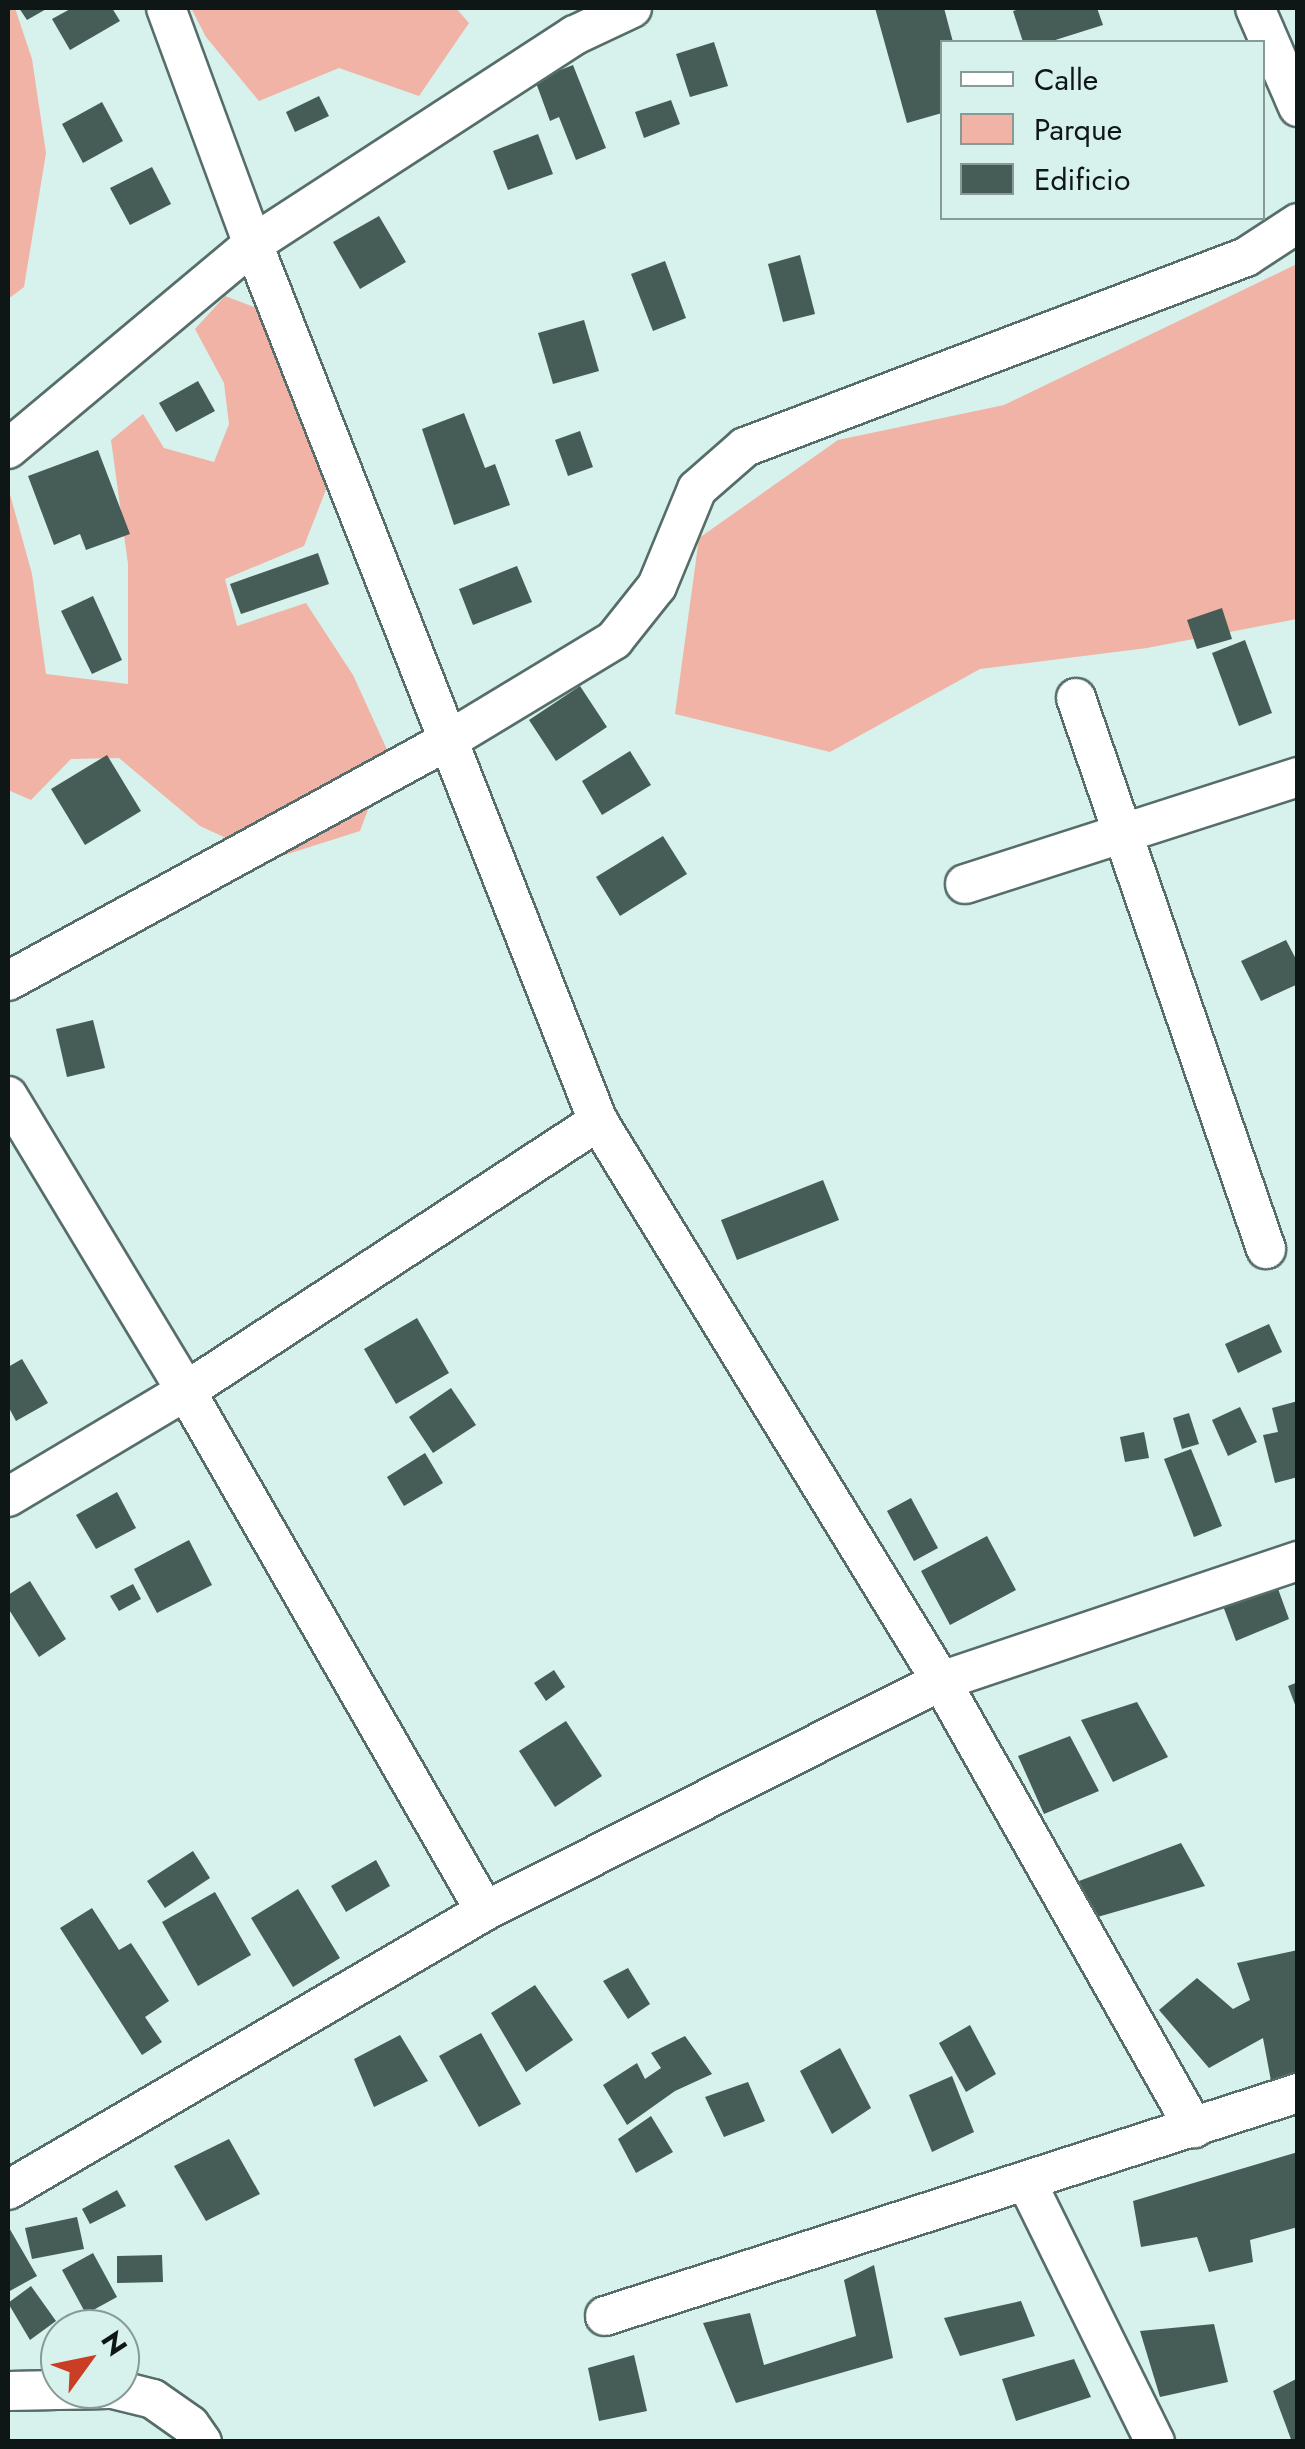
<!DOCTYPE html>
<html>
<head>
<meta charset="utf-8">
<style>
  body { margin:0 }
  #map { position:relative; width:1305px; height:2449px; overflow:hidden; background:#d7f1ec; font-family:Jost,sans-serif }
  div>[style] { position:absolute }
  .green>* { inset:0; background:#f1b3a6 }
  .building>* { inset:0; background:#455c57 }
  .roads { filter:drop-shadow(2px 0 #566d69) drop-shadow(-2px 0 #566d69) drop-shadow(0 2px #566d69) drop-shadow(0 -2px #566d69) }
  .street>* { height:38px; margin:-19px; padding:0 19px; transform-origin:19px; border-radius:19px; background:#fff }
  span { translate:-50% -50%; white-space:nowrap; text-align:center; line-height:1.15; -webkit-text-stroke:10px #d7f1ec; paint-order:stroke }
  .frame { position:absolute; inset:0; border:10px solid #0e1715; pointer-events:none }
  .legend { position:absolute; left:940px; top:40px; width:325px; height:180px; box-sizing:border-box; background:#d7f1ec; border:2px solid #879a96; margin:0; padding:12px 18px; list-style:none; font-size:30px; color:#0e1715 }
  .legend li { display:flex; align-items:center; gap:20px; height:50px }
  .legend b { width:50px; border:2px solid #879a96 }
  .north { position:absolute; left:40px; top:2309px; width:100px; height:100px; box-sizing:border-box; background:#d7f1ec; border:2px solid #879a96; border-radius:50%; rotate:57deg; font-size:28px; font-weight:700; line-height:40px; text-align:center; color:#0e1715 }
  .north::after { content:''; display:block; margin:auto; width:35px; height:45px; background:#ca3e26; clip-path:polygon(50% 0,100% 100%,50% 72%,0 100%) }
</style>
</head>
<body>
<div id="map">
  <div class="green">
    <div style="clip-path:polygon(8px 8px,15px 8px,32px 59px,46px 153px,24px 287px,8px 299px)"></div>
    <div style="clip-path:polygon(191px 8px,456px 8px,469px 23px,419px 96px,339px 68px,259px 101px,206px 37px)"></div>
    <div style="clip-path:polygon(1297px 264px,1297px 619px,1147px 648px,980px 669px,830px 752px,675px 714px,699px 538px,838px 440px,1004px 405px)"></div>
    <div style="clip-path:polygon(225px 296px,270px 313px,334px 469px,304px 546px,225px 579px,237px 626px,306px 603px,353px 675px,389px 754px,360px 831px,272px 859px,200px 826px,119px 758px,71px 759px,31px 800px,8px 790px,8px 487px,32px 574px,46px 674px,128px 684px,128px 564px,111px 440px,143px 414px,164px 448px,214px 462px,229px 424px,224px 383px,195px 329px)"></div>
  </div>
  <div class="building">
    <div style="clip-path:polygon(19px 8px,48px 8px,27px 20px)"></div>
    <div style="clip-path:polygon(72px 8px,112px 8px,120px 21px,70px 50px,52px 19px)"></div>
    <div style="clip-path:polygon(875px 8px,944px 8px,953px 42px,942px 42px,942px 113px,907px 123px)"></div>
    <div style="clip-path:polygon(1023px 8px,1097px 8px,1103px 25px,1049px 42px,1023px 42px,1013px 11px)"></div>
    <div style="clip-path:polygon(714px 42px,728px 86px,690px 97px,676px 54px)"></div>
    <div style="clip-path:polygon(573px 65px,606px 148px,576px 160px,559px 117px,550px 121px,535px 80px)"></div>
    <div style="clip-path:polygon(319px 96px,329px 116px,295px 132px,286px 112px)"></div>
    <div style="clip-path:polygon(671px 100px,680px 124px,644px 138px,635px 112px)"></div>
    <div style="clip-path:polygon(102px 102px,123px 141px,83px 163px,62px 124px)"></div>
    <div style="clip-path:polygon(538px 134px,553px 174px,508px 190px,493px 151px)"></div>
    <div style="clip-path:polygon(152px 167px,171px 204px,130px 225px,110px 188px)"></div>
    <div style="clip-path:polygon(379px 216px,406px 262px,360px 289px,333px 242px)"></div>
    <div style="clip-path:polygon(800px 255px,815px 314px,783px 322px,768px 264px)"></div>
    <div style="clip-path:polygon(665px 261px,686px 318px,653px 331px,631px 274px)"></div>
    <div style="clip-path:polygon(584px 320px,599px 371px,553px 384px,538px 333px)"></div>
    <div style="clip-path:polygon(198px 381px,215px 411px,176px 432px,159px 403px)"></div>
    <div style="clip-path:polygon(464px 413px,485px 468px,495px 464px,510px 505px,454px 525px,422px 429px)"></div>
    <div style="clip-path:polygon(580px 431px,593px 467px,568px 476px,555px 440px)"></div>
    <div style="clip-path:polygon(98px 450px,130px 534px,86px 550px,80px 534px,54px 545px,28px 476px)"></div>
    <div style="clip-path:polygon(318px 553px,329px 584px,241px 614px,230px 584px)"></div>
    <div style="clip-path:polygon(517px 566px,532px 602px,473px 625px,459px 589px)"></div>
    <div style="clip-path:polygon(93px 596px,122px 660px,92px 674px,61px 611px)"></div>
    <div style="clip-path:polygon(1222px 608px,1232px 639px,1197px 649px,1187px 620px)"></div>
    <div style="clip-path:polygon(1245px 640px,1272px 713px,1239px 726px,1212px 653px)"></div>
    <div style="clip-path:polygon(580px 686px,607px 727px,556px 761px,529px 720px)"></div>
    <div style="clip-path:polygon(630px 751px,651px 785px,602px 815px,582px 781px)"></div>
    <div style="clip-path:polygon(107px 755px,141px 811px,85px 845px,51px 789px)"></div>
    <div style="clip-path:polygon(663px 836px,687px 874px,620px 916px,596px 877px)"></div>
    <div style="clip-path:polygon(1286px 940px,1298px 963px,1298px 984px,1261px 1001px,1241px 961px)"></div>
    <div style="clip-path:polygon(93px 1020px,105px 1068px,67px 1077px,56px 1029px)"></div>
    <div style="clip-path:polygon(823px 1180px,839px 1220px,737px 1260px,721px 1220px)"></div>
    <div style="clip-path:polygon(417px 1318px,449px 1373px,396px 1404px,364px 1349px)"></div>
    <div style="clip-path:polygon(1269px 1324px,1282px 1352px,1238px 1373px,1225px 1344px)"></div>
    <div style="clip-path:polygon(22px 1359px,48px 1403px,16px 1421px,8px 1406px,8px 1367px)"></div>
    <div style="clip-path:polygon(451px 1388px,476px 1425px,433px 1453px,409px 1417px)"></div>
    <div style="clip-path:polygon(1298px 1401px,1298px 1477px,1275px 1483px,1263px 1435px,1278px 1432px,1272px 1408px)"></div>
    <div style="clip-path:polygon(1240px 1407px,1257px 1442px,1228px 1456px,1212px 1420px)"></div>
    <div style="clip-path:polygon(1189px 1413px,1199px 1444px,1182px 1449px,1173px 1418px)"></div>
    <div style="clip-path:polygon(1144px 1432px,1149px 1458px,1125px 1462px,1120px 1437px)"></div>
    <div style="clip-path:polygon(1191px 1449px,1222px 1526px,1194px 1537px,1164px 1459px)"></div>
    <div style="clip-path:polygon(425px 1453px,443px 1483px,404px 1506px,387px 1477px)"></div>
    <div style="clip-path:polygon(117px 1492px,136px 1528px,96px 1549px,76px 1515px)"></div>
    <div style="clip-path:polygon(911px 1498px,938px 1548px,914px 1561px,887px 1511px)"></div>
    <div style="clip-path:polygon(987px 1536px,1016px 1590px,950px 1625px,921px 1571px)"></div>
    <div style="clip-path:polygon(189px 1540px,212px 1585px,157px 1613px,134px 1569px)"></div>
    <div style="clip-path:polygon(30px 1581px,66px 1639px,39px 1657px,8px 1608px,8px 1595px)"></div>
    <div style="clip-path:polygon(133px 1584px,141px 1599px,119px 1611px,110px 1596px)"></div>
    <div style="clip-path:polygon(1277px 1586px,1289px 1619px,1236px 1641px,1222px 1603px)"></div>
    <div style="clip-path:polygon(554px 1670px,565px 1687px,546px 1701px,534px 1683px)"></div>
    <div style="clip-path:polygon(1298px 1682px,1298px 1709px,1297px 1710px,1288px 1686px)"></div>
    <div style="clip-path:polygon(1137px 1702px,1168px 1757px,1113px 1782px,1081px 1720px)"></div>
    <div style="clip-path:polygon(566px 1721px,602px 1776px,555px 1807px,519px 1751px)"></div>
    <div style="clip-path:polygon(1070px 1736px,1099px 1791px,1044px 1814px,1018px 1756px)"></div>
    <div style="clip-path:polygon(1181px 1843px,1205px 1886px,1094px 1918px,1079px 1881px)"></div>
    <div style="clip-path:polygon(193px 1851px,210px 1878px,165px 1908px,147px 1881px)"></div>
    <div style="clip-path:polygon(376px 1860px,390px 1886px,346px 1912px,331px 1886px)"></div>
    <div style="clip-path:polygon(298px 1889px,340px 1958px,293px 1987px,251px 1918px)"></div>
    <div style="clip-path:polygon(215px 1892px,251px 1955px,198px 1986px,162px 1922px)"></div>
    <div style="clip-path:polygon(92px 1908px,119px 1950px,131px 1943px,169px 2001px,145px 2017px,162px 2042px,142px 2055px,60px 1928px)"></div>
    <div style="clip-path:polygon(1298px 1950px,1298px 2072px,1271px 2081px,1263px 2038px,1209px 2068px,1159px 2010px,1197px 1978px,1233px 2009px,1250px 2000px,1237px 1963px)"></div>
    <div style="clip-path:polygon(628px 1968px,650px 2004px,628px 2019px,603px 1981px)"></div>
    <div style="clip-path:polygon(535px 1985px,573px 2040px,526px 2072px,491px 2013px)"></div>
    <div style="clip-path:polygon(970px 2025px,996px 2074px,966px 2092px,939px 2043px)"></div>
    <div style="clip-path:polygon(481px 2033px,521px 2104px,479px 2127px,439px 2056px)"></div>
    <div style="clip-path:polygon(400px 2035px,428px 2081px,374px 2107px,354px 2059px)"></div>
    <div style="clip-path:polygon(685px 2036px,712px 2074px,675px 2091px,627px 2125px,603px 2085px,637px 2063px,645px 2079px,661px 2068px,651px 2053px)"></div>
    <div style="clip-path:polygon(840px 2048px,871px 2108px,832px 2134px,800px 2071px)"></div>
    <div style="clip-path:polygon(952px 2076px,974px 2132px,932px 2152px,909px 2095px)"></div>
    <div style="clip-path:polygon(748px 2082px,765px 2121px,724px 2137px,705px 2097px)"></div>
    <div style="clip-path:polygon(651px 2116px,673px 2152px,636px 2173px,618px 2139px)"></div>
    <div style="clip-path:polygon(229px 2139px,260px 2194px,206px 2221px,174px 2166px)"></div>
    <div style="clip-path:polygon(1298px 2152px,1298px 2227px,1250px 2240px,1253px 2262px,1209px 2272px,1197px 2237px,1141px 2247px,1133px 2201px)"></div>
    <div style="clip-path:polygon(117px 2190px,126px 2206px,90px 2224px,82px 2209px)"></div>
    <div style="clip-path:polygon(77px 2217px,84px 2249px,32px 2259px,25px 2228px)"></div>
    <div style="clip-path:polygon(8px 2226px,37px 2276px,8px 2292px)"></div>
    <div style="clip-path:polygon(93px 2253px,117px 2297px,86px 2314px,62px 2270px)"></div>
    <div style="clip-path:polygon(162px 2255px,163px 2282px,117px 2283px,117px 2256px)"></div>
    <div style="clip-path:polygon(874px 2265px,893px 2358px,736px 2403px,703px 2323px,750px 2313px,764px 2365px,856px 2336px,844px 2280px)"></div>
    <div style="clip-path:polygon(31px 2286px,56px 2321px,30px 2340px,8px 2303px)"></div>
    <div style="clip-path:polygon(1021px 2301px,1035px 2336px,960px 2356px,944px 2318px)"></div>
    <div style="clip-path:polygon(1214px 2324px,1228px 2382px,1160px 2397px,1140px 2331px)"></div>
    <div style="clip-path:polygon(634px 2355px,647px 2411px,599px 2421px,588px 2368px)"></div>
    <div style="clip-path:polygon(1074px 2359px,1091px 2397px,1016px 2421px,1002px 2379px)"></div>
    <div style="clip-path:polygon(1298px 2378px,1298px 2442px,1292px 2442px,1273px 2391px)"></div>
  </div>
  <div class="roads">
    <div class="street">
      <div style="left:166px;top:8px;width:252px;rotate:69.8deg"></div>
      <div style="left:253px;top:244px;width:942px;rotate:68.53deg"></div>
      <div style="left:598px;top:1121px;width:657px;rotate:58.51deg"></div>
      <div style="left:941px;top:1681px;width:514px;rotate:60.49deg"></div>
      <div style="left:1255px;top:8px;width:108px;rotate:66.5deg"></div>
      <div style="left:8px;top:449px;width:319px;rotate:-39.9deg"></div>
      <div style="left:253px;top:244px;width:384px;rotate:-33deg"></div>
      <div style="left:575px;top:35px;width:63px;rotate:-25.3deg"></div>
      <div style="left:1076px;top:698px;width:583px;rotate:70.97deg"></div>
      <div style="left:965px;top:884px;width:350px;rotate:-17.8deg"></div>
      <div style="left:8px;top:981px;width:503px;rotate:-28.66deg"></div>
      <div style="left:449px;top:740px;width:193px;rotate:-31.2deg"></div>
      <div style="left:614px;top:640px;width:69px;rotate:-51.5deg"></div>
      <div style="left:657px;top:586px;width:105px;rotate:-67.6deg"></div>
      <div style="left:697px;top:489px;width:64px;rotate:-41.2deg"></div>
      <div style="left:745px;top:447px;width:536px;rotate:-20.77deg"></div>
      <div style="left:1246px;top:257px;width:62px;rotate:-33.2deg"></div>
      <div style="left:8px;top:1096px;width:345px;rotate:58.9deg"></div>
      <div style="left:186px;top:1391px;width:600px;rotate:60.1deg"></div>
      <div style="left:8px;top:1497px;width:207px;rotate:-30.8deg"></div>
      <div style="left:186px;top:1391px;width:493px;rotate:-33.2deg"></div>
      <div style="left:1026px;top:2181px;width:291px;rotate:63.7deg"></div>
      <div style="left:8px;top:2190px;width:553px;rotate:-30.32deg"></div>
      <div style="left:485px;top:1911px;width:511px;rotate:-26.77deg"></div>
      <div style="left:941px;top:1681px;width:377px;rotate:-18.6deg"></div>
      <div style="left:605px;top:2316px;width:728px;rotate:-17.84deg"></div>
      <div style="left:113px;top:2389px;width:41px;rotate:14deg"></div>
      <div style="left:153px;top:2399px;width:45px;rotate:35.1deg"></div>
      <div style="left:190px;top:2425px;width:21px;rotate:55deg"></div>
      <div style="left:8px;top:2391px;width:101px;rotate:-1.1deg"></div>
    </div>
  </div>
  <div class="frame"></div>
  <ul class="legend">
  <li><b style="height:12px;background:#fff"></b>Calle</li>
  <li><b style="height:28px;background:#f1b3a6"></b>Parque</li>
  <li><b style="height:28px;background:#455c57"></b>Edificio</li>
  </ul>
  <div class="north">N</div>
</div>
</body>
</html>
